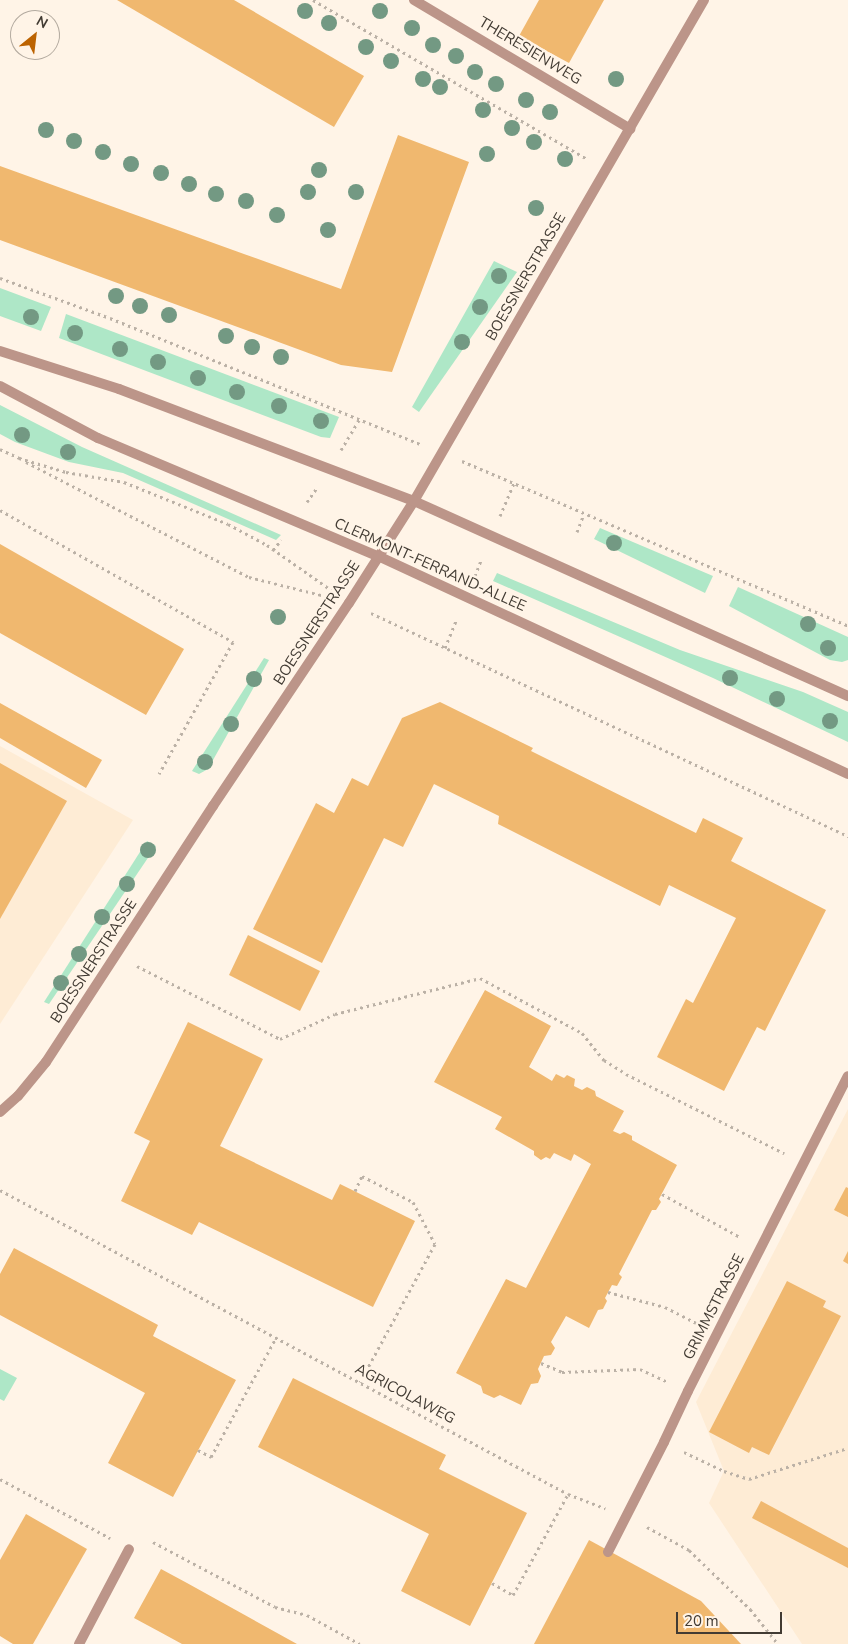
<!DOCTYPE html>
<html>
<head>
<meta charset="utf-8">
<style>
  body { margin:0 }
  #map { position:relative; width:848px; height:1644px; overflow:hidden; background:#fff4e7; font-family:"Nunito Sans",sans-serif }
  div>[style] { position:absolute }
  .built>* { inset:0; background:#feecd5 }
  .green>* { inset:0; background:#aee7c7 }
  .building>* { inset:0; background:#f0b86f }
  .path>* { height:3px; margin-top:-1.5px; transform-origin:0; background:repeating-linear-gradient(90deg,#bbb1a6 0 2.5px,transparent 0 6.5px) }
  .minor>* { height:10px; margin:-5px; padding:0 5px; transform-origin:5px; border-radius:5px; background:#bc9589 }
  .tertiary>* { height:10px; margin:-5px; padding:0 5px; transform-origin:5px; border-radius:5px; background:#bc9589 }
  .trees>* { width:16px; height:16px; margin:-8px; border-radius:50%; background:#739983 }
  span { translate:-50% -50%; white-space:nowrap; text-align:center; line-height:1.15; -webkit-text-stroke:5px #fff4e7; paint-order:stroke }
  .street-label { font-size:15px; color:#423b33 }
  .north { position:absolute; left:10px; top:10px; width:50px; height:50px; box-sizing:border-box; background:#fff4e7; border:1px solid #b3aa9f; border-radius:50%; rotate:29deg; font-size:14px; font-weight:700; line-height:20px; text-align:center; color:#423b33 }
  .north::after { content:''; display:block; margin:auto; width:18px; height:22px; background:#bc6301; clip-path:polygon(50% 0,100% 100%,50% 72%,0 100%) }
  .scale { position:absolute; left:676px; top:1612px; width:106px; height:22px; box-sizing:border-box; border:2px solid #423b33; border-top:0; padding-left:6px; font-size:15px; line-height:18px; white-space:nowrap; color:#423b33; -webkit-text-stroke:4px #fff4e7; paint-order:stroke }
</style>
</head>
<body>
<div id="map">
  <div class="built">
    <div style="clip-path:polygon(0 746px,133px 820px,0 1024px)"></div>
    <div style="clip-path:polygon(848px 1109px,848px 1644px,802px 1644px,709px 1503px,724px 1471px,696px 1402px)"></div>
  </div>
  <div class="green">
    <div style="clip-path:polygon(494px 261px,517px 272px,419px 412px,412px 407px)"></div>
    <div style="clip-path:polygon(0 288px,51px 307px,41px 331px,0 316px)"></div>
    <div style="clip-path:polygon(66px 314px,339px 417px,330px 438px,321px 437px,59px 338px)"></div>
    <div style="clip-path:polygon(0 405px,82px 447px,281px 535px,276px 540px,123px 473px,69px 462px,15px 442px,0 434px)"></div>
    <div style="clip-path:polygon(600px 528px,713px 576px,705px 593px,594px 539px)"></div>
    <div style="clip-path:polygon(497px 573px,680px 650px,803px 692px,848px 712px,848px 742px,713px 678px,493px 581px)"></div>
    <div style="clip-path:polygon(738px 587px,848px 637px,848px 660px,842px 662px,830px 660px,729px 606px)"></div>
    <div style="clip-path:polygon(264px 658px,269px 660px,208px 769px,199px 774px,192px 771px)"></div>
    <div style="clip-path:polygon(147px 841px,156px 846px,49px 1004px,44px 1002px)"></div>
    <div style="clip-path:polygon(0 1369px,17px 1378px,4px 1401px,0 1399px)"></div>
  </div>
  <div class="building">
    <div style="clip-path:polygon(117px 0,234px 0,364px 76px,334px 127px)"></div>
    <div style="clip-path:polygon(539px 0,604px 0,569px 63px,519px 36px)"></div>
    <div style="clip-path:polygon(398px 135px,469px 162px,392px 372px,341px 365px,0 240px,0 166px,341px 289px)"></div>
    <div style="clip-path:polygon(0 544px,184px 649px,146px 715px,0 633px)"></div>
    <div style="clip-path:polygon(440px 702px,533px 748px,531px 751px,696px 833px,703px 818px,743px 838px,731px 861px,826px 910px,765px 1031px,757px 1027px,724px 1091px,657px 1057px,686px 999px,693px 1003px,736px 918px,669px 885px,660px 906px,498px 824px,499px 816px,434px 784px,403px 847px,384px 838px,322px 963px,253px 929px,316px 803px,334px 813px,352px 778px,368px 786px,402px 718px)"></div>
    <div style="clip-path:polygon(0 703px,102px 760px,86px 788px,0 738px)"></div>
    <div style="clip-path:polygon(0 763px,67px 801px,0 919px)"></div>
    <div style="clip-path:polygon(248px 935px,320px 971px,300px 1011px,229px 975px)"></div>
    <div style="clip-path:polygon(485px 990px,551px 1026px,529px 1067px,552px 1081px,556px 1074px,564px 1078px,567px 1075px,575px 1079px,574px 1086px,582px 1090px,587px 1087px,595px 1091px,596px 1096px,624px 1111px,613px 1131px,620px 1134px,624px 1132px,632px 1136px,632px 1140px,677px 1165px,659px 1199px,661px 1202px,656px 1210px,652px 1210px,619px 1274px,622px 1277px,617px 1286px,612px 1285px,605px 1298px,607px 1301px,603px 1309px,598px 1310px,589px 1328px,566px 1316px,551px 1342px,555px 1348px,551px 1355px,544px 1356px,538px 1369px,541px 1376px,538px 1383px,531px 1384px,521px 1405px,500px 1395px,494px 1398px,483px 1393px,481px 1386px,456px 1373px,506px 1279px,526px 1288px,591px 1164px,574px 1154px,571px 1161px,554px 1153px,550px 1159px,546px 1157px,541px 1160px,534px 1155px,534px 1151px,495px 1129px,502px 1117px,434px 1082px)"></div>
    <div style="clip-path:polygon(188px 1022px,263px 1059px,220px 1146px,332px 1200px,340px 1184px,415px 1221px,373px 1307px,199px 1222px,192px 1235px,121px 1201px,150px 1141px,134px 1133px)"></div>
    <div style="clip-path:polygon(846px 1187px,848px 1188px,848px 1217px,834px 1210px)"></div>
    <div style="clip-path:polygon(14px 1248px,158px 1325px,153px 1336px,236px 1380px,173px 1497px,108px 1463px,145px 1393px,0 1315px,0 1274px)"></div>
    <div style="clip-path:polygon(848px 1251px,848px 1264px,843px 1261px)"></div>
    <div style="clip-path:polygon(787px 1281px,826px 1301px,823px 1307px,841px 1316px,769px 1455px,752px 1447px,749px 1453px,709px 1432px)"></div>
    <div style="clip-path:polygon(293px 1378px,446px 1455px,439px 1469px,527px 1513px,470px 1626px,401px 1591px,429px 1534px,258px 1447px)"></div>
    <div style="clip-path:polygon(761px 1501px,848px 1548px,848px 1568px,752px 1518px)"></div>
    <div style="clip-path:polygon(26px 1514px,87px 1549px,33px 1644px,13px 1644px,0 1636px,0 1560px)"></div>
    <div style="clip-path:polygon(589px 1540px,701px 1601px,741px 1644px,534px 1644px)"></div>
    <div style="clip-path:polygon(161px 1569px,187px 1583px,297px 1644px,182px 1644px,160px 1632px,134px 1618px)"></div>
  </div>
  <div class="path">
    <div style="left:313px;top:0;width:315px;rotate:30.1deg"></div>
    <div style="left:0;top:278px;width:117px;rotate:20deg"></div>
    <div style="left:110px;top:318px;width:335px;rotate:22.1deg"></div>
    <div style="left:0;top:449px;width:23px;rotate:25deg"></div>
    <div style="left:341px;top:450px;width:35px;rotate:-59deg"></div>
    <div style="left:19px;top:458px;width:49px;rotate:16.6deg"></div>
    <div style="left:66px;top:472px;width:59px;rotate:9.8deg"></div>
    <div style="left:124px;top:482px;width:112px;rotate:22deg"></div>
    <div style="left:228px;top:524px;width:44px;rotate:28.3deg"></div>
    <div style="left:267px;top:545px;width:78px;rotate:35.1deg"></div>
    <div style="left:462px;top:461px;width:420px;rotate:23.1deg"></div>
    <div style="left:26px;top:462px;width:251px;rotate:27.3deg"></div>
    <div style="left:249px;top:577px;width:78px;rotate:14deg"></div>
    <div style="left:307px;top:502px;width:16px;rotate:-55deg"></div>
    <div style="left:0;top:510px;width:268px;rotate:29.5deg"></div>
    <div style="left:233px;top:642px;width:151px;rotate:119.3deg"></div>
    <div style="left:500px;top:516px;width:36px;rotate:-67deg"></div>
    <div style="left:577px;top:532px;width:19px;rotate:-69deg"></div>
    <div style="left:273px;top:550px;width:13px;rotate:-51deg"></div>
    <div style="left:475px;top:576px;width:19px;rotate:-69deg"></div>
    <div style="left:371px;top:613px;width:527px;rotate:25.06deg"></div>
    <div style="left:445px;top:648px;width:32px;rotate:-68deg"></div>
    <div style="left:137px;top:966px;width:161px;rotate:27deg"></div>
    <div style="left:280px;top:1039px;width:60px;rotate:-24.4deg"></div>
    <div style="left:335px;top:1014px;width:149px;rotate:-13.9deg"></div>
    <div style="left:480px;top:978px;width:116px;rotate:28.3deg"></div>
    <div style="left:582px;top:1033px;width:35px;rotate:51deg"></div>
    <div style="left:604px;top:1060px;width:26px;rotate:32deg"></div>
    <div style="left:626px;top:1074px;width:177px;rotate:26.6deg"></div>
    <div style="left:0;top:1190px;width:644px;rotate:28.16deg"></div>
    <div style="left:568px;top:1494px;width:40px;rotate:21deg"></div>
    <div style="left:355px;top:1191px;width:17px;rotate:-65deg"></div>
    <div style="left:362px;top:1176px;width:57px;rotate:27deg"></div>
    <div style="left:413px;top:1202px;width:47px;rotate:62.4deg"></div>
    <div style="left:435px;top:1244px;width:157px;rotate:118.5deg"></div>
    <div style="left:662px;top:1194px;width:89px;rotate:28.9deg"></div>
    <div style="left:608px;top:1292px;width:59px;rotate:14.7deg"></div>
    <div style="left:665px;top:1307px;width:36px;rotate:27deg"></div>
    <div style="left:541px;top:1363px;width:23px;rotate:23deg"></div>
    <div style="left:562px;top:1372px;width:78px;rotate:-2.2deg"></div>
    <div style="left:640px;top:1369px;width:29px;rotate:25deg"></div>
    <div style="left:198px;top:1450px;width:15px;rotate:28deg"></div>
    <div style="left:211px;top:1457px;width:136px;rotate:-61.4deg"></div>
    <div style="left:684px;top:1452px;width:44px;rotate:25.4deg"></div>
    <div style="left:724px;top:1471px;width:26px;rotate:18deg"></div>
    <div style="left:749px;top:1479px;width:104px;rotate:-17.4deg"></div>
    <div style="left:0;top:1479px;width:125px;rotate:28.2deg"></div>
    <div style="left:647px;top:1527px;width:48px;rotate:28.7deg"></div>
    <div style="left:689px;top:1550px;width:85px;rotate:44deg"></div>
    <div style="left:750px;top:1609px;width:45px;rotate:51.3deg"></div>
    <div style="left:153px;top:1542px;width:138px;rotate:28deg"></div>
    <div style="left:275px;top:1607px;width:33px;rotate:14deg"></div>
    <div style="left:307px;top:1615px;width:60px;rotate:28.7deg"></div>
    <div style="left:492px;top:1583px;width:24px;rotate:30deg"></div>
    <div style="left:513px;top:1595px;width:115px;rotate:-61.4deg"></div>
  </div>
  <div class="minor">
    <div style="left:414px;top:0;width:252px;rotate:30.8deg"></div>
    <div style="left:0;top:1112px;width:24px;rotate:-42deg"></div>
    <div style="left:18px;top:1096px;width:44px;rotate:-50.5deg"></div>
    <div style="left:46px;top:1062px;width:306px;rotate:-56.9deg"></div>
    <div style="left:213px;top:806px;width:244px;rotate:-56.2deg"></div>
    <div style="left:349px;top:603px;width:121px;rotate:-57.5deg"></div>
    <div style="left:414px;top:501px;width:579px;rotate:-59.94deg"></div>
    <div style="left:608px;top:1552px;width:123px;rotate:-63deg"></div>
    <div style="left:664px;top:1442px;width:56px;rotate:-64.8deg"></div>
    <div style="left:688px;top:1391px;width:353px;rotate:-63.1deg"></div>
    <div style="left:79px;top:1644px;width:107px;rotate:-62.2deg"></div>
  </div>
  <div class="tertiary">
    <div style="left:0;top:351px;width:125px;rotate:17.7deg"></div>
    <div style="left:119px;top:389px;width:316px;rotate:20.8deg"></div>
    <div style="left:414px;top:501px;width:476px;rotate:24.2deg"></div>
    <div style="left:0;top:386px;width:111px;rotate:28deg"></div>
    <div style="left:98px;top:438px;width:304px;rotate:22.9deg"></div>
    <div style="left:378px;top:556px;width:518px;rotate:24.88deg"></div>
  </div>
  <div class="trees">
    <div style="left:305px;top:11px"></div>
    <div style="left:380px;top:11px"></div>
    <div style="left:329px;top:23px"></div>
    <div style="left:412px;top:28px"></div>
    <div style="left:433px;top:45px"></div>
    <div style="left:366px;top:47px"></div>
    <div style="left:456px;top:56px"></div>
    <div style="left:391px;top:61px"></div>
    <div style="left:475px;top:72px"></div>
    <div style="left:423px;top:79px"></div>
    <div style="left:616px;top:79px"></div>
    <div style="left:496px;top:84px"></div>
    <div style="left:440px;top:87px"></div>
    <div style="left:526px;top:100px"></div>
    <div style="left:483px;top:110px"></div>
    <div style="left:550px;top:112px"></div>
    <div style="left:512px;top:128px"></div>
    <div style="left:46px;top:130px"></div>
    <div style="left:74px;top:141px"></div>
    <div style="left:534px;top:142px"></div>
    <div style="left:103px;top:152px"></div>
    <div style="left:487px;top:154px"></div>
    <div style="left:565px;top:159px"></div>
    <div style="left:131px;top:164px"></div>
    <div style="left:319px;top:170px"></div>
    <div style="left:161px;top:173px"></div>
    <div style="left:189px;top:184px"></div>
    <div style="left:308px;top:192px"></div>
    <div style="left:356px;top:192px"></div>
    <div style="left:216px;top:194px"></div>
    <div style="left:246px;top:201px"></div>
    <div style="left:536px;top:208px"></div>
    <div style="left:277px;top:215px"></div>
    <div style="left:328px;top:230px"></div>
    <div style="left:499px;top:276px"></div>
    <div style="left:116px;top:296px"></div>
    <div style="left:140px;top:306px"></div>
    <div style="left:480px;top:307px"></div>
    <div style="left:169px;top:315px"></div>
    <div style="left:31px;top:317px"></div>
    <div style="left:75px;top:333px"></div>
    <div style="left:226px;top:336px"></div>
    <div style="left:462px;top:342px"></div>
    <div style="left:252px;top:347px"></div>
    <div style="left:120px;top:349px"></div>
    <div style="left:281px;top:357px"></div>
    <div style="left:158px;top:362px"></div>
    <div style="left:198px;top:378px"></div>
    <div style="left:237px;top:392px"></div>
    <div style="left:279px;top:406px"></div>
    <div style="left:321px;top:421px"></div>
    <div style="left:22px;top:435px"></div>
    <div style="left:68px;top:452px"></div>
    <div style="left:614px;top:543px"></div>
    <div style="left:278px;top:617px"></div>
    <div style="left:808px;top:624px"></div>
    <div style="left:828px;top:648px"></div>
    <div style="left:730px;top:678px"></div>
    <div style="left:254px;top:679px"></div>
    <div style="left:777px;top:699px"></div>
    <div style="left:830px;top:721px"></div>
    <div style="left:231px;top:724px"></div>
    <div style="left:205px;top:762px"></div>
    <div style="left:148px;top:850px"></div>
    <div style="left:127px;top:884px"></div>
    <div style="left:102px;top:917px"></div>
    <div style="left:79px;top:954px"></div>
    <div style="left:61px;top:983px"></div>
  </div>
  <div class="street-label">
    <span style="left:530px;top:51px;rotate:31deg">THERESIENWEG</span>
    <span style="left:526px;top:277px;rotate:-60deg">BOESSNERSTRASSE</span>
    <span style="left:430px;top:565px;rotate:24deg">CLERMONT-FERRAND-ALLEE</span>
    <span style="left:317px;top:623px;rotate:-57deg">BOESSNERSTRASSE</span>
    <span style="left:94px;top:961px;rotate:-57deg">BOESSNERSTRASSE</span>
    <span style="left:714px;top:1307px;rotate:-63deg">GRIMMSTRASSE</span>
    <span style="left:405px;top:1394px;rotate:28deg">AGRICOLAWEG</span>
  </div>
  <div class="north">N</div>
  <div class="scale">20 m</div>
</div>
</body>
</html>
